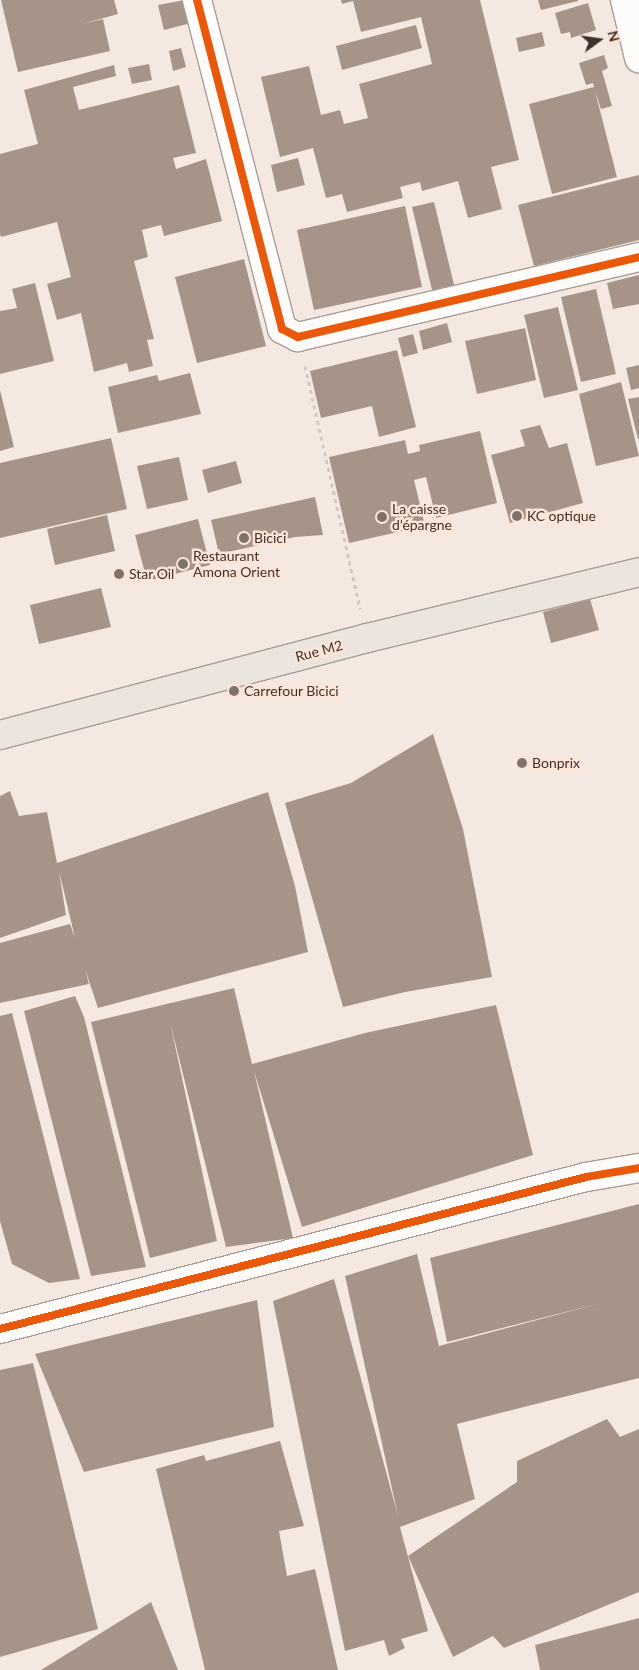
<!DOCTYPE html>
<html>
<head>
<meta charset="utf-8">
<style>
  body { margin:0 }
  #map { position:relative; width:639px; height:1670px; overflow:hidden; background:#f5e8e0; font-family:Lato,sans-serif }
  div>[style] { position:absolute }
  .building>* { inset:0; background:#a79489 }
  .path>* { height:3px; margin-top:-1.5px; transform-origin:0; background:repeating-linear-gradient(90deg,#cfcac7 0 4px,transparent 0 8px) }
  .roads { filter:drop-shadow(1px 0 #a79c96) drop-shadow(-1px 0 #a79c96) drop-shadow(0 1px #a79c96) drop-shadow(0 -1px #a79c96) }
  .minor>* { height:28px; margin:-14px; padding:0 14px; transform-origin:14px; border-radius:14px; background:#fefcfa }
  .major>* { height:28px; margin:-14px; padding:0 14px; transform-origin:14px; border-radius:14px; background:#ece5dd }
  .cycleway>* { height:8px; margin:-4px; padding:0 4px; transform-origin:4px; border-radius:4px; background:#e8590c }
  .dots>* { width:14px; height:14px; translate:-50% -50%; box-sizing:border-box; border:2px solid #fde5d8; border-radius:50% }
  span { translate:-50% -50%; white-space:nowrap; text-align:center; line-height:1.15; -webkit-text-stroke:5px #fde5d8; paint-order:stroke }
  .poi-label { font-size:14px; color:#3e322c }
  .left { translate:0 -50%; text-align:left }
  .street-label { font-size:14px; color:#3e322c }
  .north { position:absolute; left:574px; top:15px; width:50px; height:50px; -webkit-text-stroke:4px #fde5d8; paint-order:stroke; rotate:76deg; font-size:14px; font-weight:700; line-height:20px; text-align:center; color:#3e322c }
  .north::after { content:''; display:block; margin:auto; width:18px; height:22px; background:#3e322c; clip-path:polygon(50% 0,100% 100%,50% 72%,0 100%) }
</style>
</head>
<body>
<div id="map">
  <div class="building">
    <div style="clip-path:polygon(1px 0,114px 0,118px 14px,82px 24px,103px 19px,110px 51px,18px 72px)"></div>
    <div style="clip-path:polygon(185px 0,191px 23px,164px 30px,158px 5px)"></div>
    <div style="clip-path:polygon(341px 0,480px 0,519px 160px,491px 167px,502px 209px,468px 218px,458px 181px,422px 191px,420px 182px,400px 187px,403px 198px,347px 212px,342px 194px,326px 198px,313px 148px,280px 157px,261px 77px,309px 66px,321px 115px,340px 110px,344px 124px,368px 118px,359px 84px,432px 64px,421px 17px,361px 32px,353px 1px,342px 4px)"></div>
    <div style="clip-path:polygon(538px 0,578px 0,578px 1px,541px 10px)"></div>
    <div style="clip-path:polygon(588px 3px,596px 30px,571px 38px,570px 32px,561px 34px,555px 13px)"></div>
    <div style="clip-path:polygon(416px 25px,422px 48px,342px 70px,336px 46px)"></div>
    <div style="clip-path:polygon(542px 32px,545px 46px,519px 52px,516px 38px)"></div>
    <div style="clip-path:polygon(181px 48px,186px 67px,173px 71px,169px 51px)"></div>
    <div style="clip-path:polygon(604px 55px,608px 68px,602px 71px,612px 106px,601px 109px,595px 91px,617px 177px,552px 194px,529px 104px,594px 87px,593px 83px,586px 85px,579px 63px)"></div>
    <div style="clip-path:polygon(149px 64px,152px 80px,132px 84px,128px 68px)"></div>
    <div style="clip-path:polygon(114px 65px,116px 76px,73px 87px,79px 110px,179px 85px,196px 153px,173px 158px,176px 169px,206px 159px,222px 221px,164px 236px,161px 225px,142px 230px,148px 257px,134px 261px,154px 339px,147px 340px,153px 366px,129px 372px,127px 363px,94px 372px,81px 313px,57px 320px,47px 284px,71px 277px,57px 222px,1px 237px,0 234px,0 154px,38px 144px,24px 90px)"></div>
    <div style="clip-path:polygon(298px 158px,305px 185px,277px 192px,271px 165px)"></div>
    <div style="clip-path:polygon(639px 175px,639px 240px,534px 266px,518px 205px)"></div>
    <div style="clip-path:polygon(434px 202px,455px 289px,433px 294px,412px 207px)"></div>
    <div style="clip-path:polygon(405px 206px,422px 287px,314px 310px,297px 230px)"></div>
    <div style="clip-path:polygon(244px 259px,266px 346px,197px 363px,175px 277px)"></div>
    <div style="clip-path:polygon(639px 275px,639px 304px,613px 309px,607px 283px)"></div>
    <div style="clip-path:polygon(35px 283px,54px 361px,0 374px,0 311px,17px 308px,12px 289px)"></div>
    <div style="clip-path:polygon(596px 289px,616px 374px,581px 382px,561px 297px)"></div>
    <div style="clip-path:polygon(558px 307px,578px 390px,544px 398px,524px 315px)"></div>
    <div style="clip-path:polygon(447px 323px,452px 342px,423px 350px,419px 331px)"></div>
    <div style="clip-path:polygon(525px 328px,536px 380px,477px 394px,465px 341px)"></div>
    <div style="clip-path:polygon(413px 334px,418px 353px,403px 357px,398px 338px)"></div>
    <div style="clip-path:polygon(397px 350px,416px 427px,379px 437px,372px 406px,321px 418px,310px 371px)"></div>
    <div style="clip-path:polygon(639px 365px,639px 388px,631px 390px,626px 368px)"></div>
    <div style="clip-path:polygon(190px 373px,201px 414px,118px 433px,108px 387px,157px 375px,159px 381px)"></div>
    <div style="clip-path:polygon(621px 382px,639px 456px,596px 466px,579px 394px)"></div>
    <div style="clip-path:polygon(0 390px,14px 447px,0 451px)"></div>
    <div style="clip-path:polygon(639px 397px,639px 439px,638px 439px,628px 399px)"></div>
    <div style="clip-path:polygon(540px 425px,549px 448px,567px 443px,583px 503px,510px 523px,491px 455px,525px 446px,520px 430px)"></div>
    <div style="clip-path:polygon(480px 431px,497px 503px,436px 518px,426px 477px,414px 480px,425px 526px,349px 543px,329px 457px,405px 440px,408px 454px,420px 451px,419px 445px)"></div>
    <div style="clip-path:polygon(111px 438px,127px 509px,0 538px,0 463px)"></div>
    <div style="clip-path:polygon(179px 457px,188px 500px,147px 509px,137px 466px)"></div>
    <div style="clip-path:polygon(236px 461px,242px 483px,208px 493px,202px 470px)"></div>
    <div style="clip-path:polygon(315px 497px,323px 535px,295px 537px,219px 554px,211px 520px)"></div>
    <div style="clip-path:polygon(107px 515px,115px 551px,55px 565px,47px 529px)"></div>
    <div style="clip-path:polygon(198px 519px,210px 565px,147px 581px,135px 535px)"></div>
    <div style="clip-path:polygon(101px 588px,111px 627px,39px 644px,30px 605px)"></div>
    <div style="clip-path:polygon(590px 599px,599px 630px,551px 643px,543px 612px)"></div>
    <div style="clip-path:polygon(433px 734px,463px 829px,492px 977px,405px 992px,343px 1007px,285px 803px,351px 783px)"></div>
    <div style="clip-path:polygon(10px 791px,19px 816px,47px 812px,57px 863px,268px 792px,295px 886px,308px 952px,98px 1008px,85px 969px,89px 984px,0 1003px,0 943px,70px 924px,75px 938px,59px 871px,66px 915px,0 938px,0 796px)"></div>
    <div style="clip-path:polygon(234px 988px,252px 1064px,365px 1033px,496px 1005px,533px 1155px,302px 1227px,254px 1071px,293px 1238px,226px 1247px,170px 1022px,217px 1241px,150px 1258px,91px 1022px)"></div>
    <div style="clip-path:polygon(75px 996px,84px 1017px,146px 1267px,91px 1276px,24px 1011px)"></div>
    <div style="clip-path:polygon(12px 1013px,80px 1279px,49px 1283px,12px 1264px,0 1221px,0 1016px)"></div>
    <div style="clip-path:polygon(639px 1204px,639px 1378px,457px 1424px,475px 1499px,400px 1527px,428px 1631px,401px 1639px,405px 1648px,389px 1656px,384px 1640px,345px 1651px,273px 1301px,334px 1279px,398px 1516px,345px 1276px,417px 1254px,439px 1346px,601px 1303px,447px 1342px,430px 1258px)"></div>
    <div style="clip-path:polygon(257px 1300px,274px 1427px,84px 1472px,35px 1354px)"></div>
    <div style="clip-path:polygon(33px 1363px,98px 1629px,0 1657px,0 1370px)"></div>
    <div style="clip-path:polygon(607px 1419px,620px 1437px,639px 1429px,639px 1592px,504px 1648px,493px 1636px,453px 1657px,408px 1556px,517px 1482px,517px 1461px)"></div>
    <div style="clip-path:polygon(280px 1441px,304px 1526px,279px 1531px,287px 1576px,315px 1569px,338px 1670px,205px 1670px,156px 1469px,204px 1455px,206px 1461px)"></div>
    <div style="clip-path:polygon(151px 1602px,178px 1670px,41px 1670px)"></div>
    <div style="clip-path:polygon(639px 1618px,639px 1670px,540px 1670px,535px 1645px)"></div>
  </div>
  <div class="path">
    <div style="left:305px;top:366px;width:249px;rotate:77.2deg"></div>
  </div>
  <div class="roads">
    <div class="minor">
      <div style="left:197px;top:0;width:340px;rotate:75.5deg"></div>
      <div style="left:282px;top:329px;width:18px;rotate:27deg"></div>
      <div style="left:298px;top:337px;width:350px;rotate:-13.2deg"></div>
      <div style="left:625px;top:0;width:60px;rotate:76.4deg"></div>
      <div style="left:0;top:1329px;width:605px;rotate:-14.54deg"></div>
      <div style="left:586px;top:1177px;width:54px;rotate:-9.6deg"></div>
    </div>
    <div class="major">
      <div style="left:0;top:735px;width:380px;rotate:-14.8deg"></div>
      <div style="left:367px;top:638px;width:280px;rotate:-13.6deg"></div>
    </div>
  </div>
  <div class="cycleway">
    <div style="left:197px;top:0;width:340px;rotate:75.5deg"></div>
    <div style="left:282px;top:329px;width:18px;rotate:27deg"></div>
    <div style="left:298px;top:337px;width:350px;rotate:-13.2deg"></div>
    <div style="left:0;top:1329px;width:605px;rotate:-14.54deg"></div>
    <div style="left:586px;top:1177px;width:54px;rotate:-9.6deg"></div>
  </div>
  <div class="dots">
    <div style="left:517px;top:516px;background:#7e726b"></div>
    <div style="left:382px;top:517px;background:#7e726b"></div>
    <div style="left:244px;top:538px;background:#7e726b"></div>
    <div style="left:183px;top:564px;background:#7e726b"></div>
    <div style="left:119px;top:574px;background:#7e726b"></div>
    <div style="left:234px;top:691px;background:#7e726b"></div>
    <div style="left:522px;top:763px;background:#7e726b"></div>
  </div>
  <div class="poi-label">
    <span class="left" style="left:392px;top:517px">La caisse<br>d’épargne</span>
    <span class="left" style="left:527px;top:516px">KC optique</span>
    <span class="left" style="left:254px;top:538px">Bicici</span>
    <span class="left" style="left:193px;top:564px">Restaurant<br>Amona Orient</span>
    <span class="left" style="left:129px;top:574px">Star Oil</span>
    <span class="left" style="left:244px;top:691px">Carrefour Bicici</span>
    <span class="left" style="left:532px;top:763px">Bonprix</span>
  </div>
  <div class="street-label">
    <span style="left:319px;top:651px;rotate:-15deg">Rue M2</span>
  </div>
  <div class="north">N</div>
</div>
</body>
</html>
